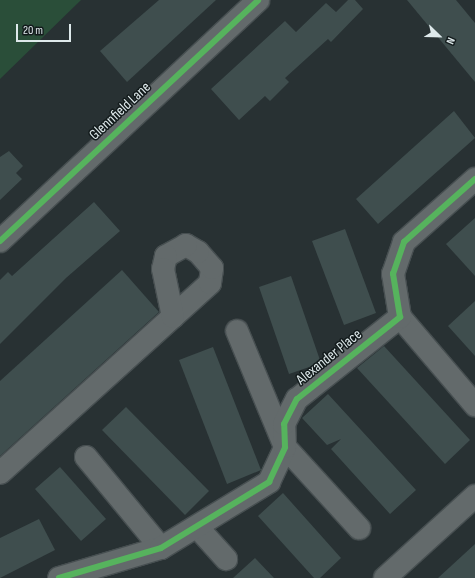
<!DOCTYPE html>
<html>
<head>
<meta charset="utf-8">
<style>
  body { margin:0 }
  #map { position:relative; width:475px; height:578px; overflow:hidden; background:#283133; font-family:"Sofia Sans Condensed",sans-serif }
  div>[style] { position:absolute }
  .green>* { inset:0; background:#2a4e39 }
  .building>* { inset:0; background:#3f4e4e }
  .roads { filter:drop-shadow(1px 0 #474f51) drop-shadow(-1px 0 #474f51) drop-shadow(0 1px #474f51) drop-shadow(0 -1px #474f51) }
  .minor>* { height:22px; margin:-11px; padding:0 11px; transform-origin:11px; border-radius:11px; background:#636a6b }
  .cycleway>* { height:6px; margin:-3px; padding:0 3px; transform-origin:3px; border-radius:3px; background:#56b35d }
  span { translate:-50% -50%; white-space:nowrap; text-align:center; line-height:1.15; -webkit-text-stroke:3px #131b1c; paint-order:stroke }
  .street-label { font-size:15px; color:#dee9eb }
  .north { position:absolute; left:419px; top:16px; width:40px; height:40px; -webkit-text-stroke:3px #131b1c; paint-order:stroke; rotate:113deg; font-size:11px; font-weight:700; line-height:16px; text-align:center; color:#dee9eb }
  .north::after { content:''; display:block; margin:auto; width:14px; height:18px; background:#dee9eb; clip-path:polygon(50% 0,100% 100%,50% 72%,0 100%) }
  .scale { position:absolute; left:16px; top:24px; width:55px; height:18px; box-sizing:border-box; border:2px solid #dee9eb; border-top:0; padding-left:5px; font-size:12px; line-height:14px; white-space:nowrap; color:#dee9eb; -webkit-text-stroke:3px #131b1c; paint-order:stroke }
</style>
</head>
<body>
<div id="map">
  <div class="green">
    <div style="clip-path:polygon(0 0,81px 0,0 79px)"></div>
  </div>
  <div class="building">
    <div style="clip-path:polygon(159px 0,216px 0,127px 82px,100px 51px)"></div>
    <div style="clip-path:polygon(348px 0,355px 0,363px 9px,331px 42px,328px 39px,285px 78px,289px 82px,270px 101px,265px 96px,239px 120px,211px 89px,285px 21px,296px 32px,326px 3px,336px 12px)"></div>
    <div style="clip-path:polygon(407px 0,456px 0,475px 23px,475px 82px)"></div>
    <div style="clip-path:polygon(454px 111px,475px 138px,378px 224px,356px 199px)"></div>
    <div style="clip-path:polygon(9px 151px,23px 166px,16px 173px,22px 179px,0 200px,0 157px)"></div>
    <div style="clip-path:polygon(94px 202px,120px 231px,66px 278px,0 344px,0 280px,8px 272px,12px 276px)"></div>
    <div style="clip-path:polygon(475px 218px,475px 276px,446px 244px)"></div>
    <div style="clip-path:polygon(345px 229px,376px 313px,344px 325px,312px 241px)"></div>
    <div style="clip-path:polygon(122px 270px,159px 312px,0 456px,0 381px)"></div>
    <div style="clip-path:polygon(291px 276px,321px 363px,289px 374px,259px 287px)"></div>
    <div style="clip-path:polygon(475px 301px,475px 356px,448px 326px)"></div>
    <div style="clip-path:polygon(384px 346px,470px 440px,445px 464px,357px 368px)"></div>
    <div style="clip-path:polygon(213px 347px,261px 470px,227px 484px,179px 360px)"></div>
    <div style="clip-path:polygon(328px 394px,416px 490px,390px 514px,331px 449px,341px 439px,327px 445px,302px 418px)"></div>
    <div style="clip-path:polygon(126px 407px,209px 491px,185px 515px,102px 430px)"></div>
    <div style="clip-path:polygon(60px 467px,106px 519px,81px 541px,35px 489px)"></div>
    <div style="clip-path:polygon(283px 493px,341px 558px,320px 578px,314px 578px,258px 516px)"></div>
    <div style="clip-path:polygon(39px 519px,55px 550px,0 578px,0 538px)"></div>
    <div style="clip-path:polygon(475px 544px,475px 578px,438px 578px)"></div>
    <div style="clip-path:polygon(255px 558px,274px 578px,233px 578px)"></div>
  </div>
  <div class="roads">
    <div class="minor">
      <div style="left:0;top:241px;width:353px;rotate:-43deg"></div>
      <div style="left:400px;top:317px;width:116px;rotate:49.6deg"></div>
      <div style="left:237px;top:331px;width:126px;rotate:67.5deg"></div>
      <div style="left:285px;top:447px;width:110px;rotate:47.6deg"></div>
      <div style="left:86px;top:457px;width:118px;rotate:50.5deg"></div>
      <div style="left:0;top:473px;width:283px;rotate:-42.1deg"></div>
      <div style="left:210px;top:283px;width:15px;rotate:-82deg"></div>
      <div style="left:212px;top:268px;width:21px;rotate:-131deg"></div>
      <div style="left:198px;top:252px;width:14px;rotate:-150deg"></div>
      <div style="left:186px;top:245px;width:23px;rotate:151deg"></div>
      <div style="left:166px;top:256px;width:13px;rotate:103deg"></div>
      <div style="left:163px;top:269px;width:49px;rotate:78.2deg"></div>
      <div style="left:198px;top:528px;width:42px;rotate:47.9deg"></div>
      <div style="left:59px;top:578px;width:106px;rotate:-16.4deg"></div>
      <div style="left:161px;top:548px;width:127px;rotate:-31.4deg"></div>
      <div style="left:269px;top:482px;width:38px;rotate:-65deg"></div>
      <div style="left:285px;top:447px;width:23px;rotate:-92deg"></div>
      <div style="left:284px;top:424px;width:28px;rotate:-63deg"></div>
      <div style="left:297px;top:399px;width:132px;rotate:-38.5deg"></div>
      <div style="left:400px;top:317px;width:44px;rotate:-99.2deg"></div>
      <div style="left:393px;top:274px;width:34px;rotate:-71deg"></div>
      <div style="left:404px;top:242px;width:95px;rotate:-41.6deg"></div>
      <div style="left:385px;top:578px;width:122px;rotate:-42.3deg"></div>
    </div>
  </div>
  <div class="cycleway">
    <div style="left:0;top:241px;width:353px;rotate:-43deg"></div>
    <div style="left:59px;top:578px;width:106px;rotate:-16.4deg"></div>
    <div style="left:161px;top:548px;width:127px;rotate:-31.4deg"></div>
    <div style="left:269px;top:482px;width:38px;rotate:-65deg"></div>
    <div style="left:285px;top:447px;width:23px;rotate:-92deg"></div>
    <div style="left:284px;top:424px;width:28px;rotate:-63deg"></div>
    <div style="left:297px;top:399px;width:132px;rotate:-38.5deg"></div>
    <div style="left:400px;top:317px;width:44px;rotate:-99.2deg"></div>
    <div style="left:393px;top:274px;width:34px;rotate:-71deg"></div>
    <div style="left:404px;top:242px;width:95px;rotate:-41.6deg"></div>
  </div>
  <div class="street-label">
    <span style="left:120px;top:111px;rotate:-43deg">Glennfield Lane</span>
    <span style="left:329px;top:357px;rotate:-39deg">Alexander Place</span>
  </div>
  <div class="north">N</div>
  <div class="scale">20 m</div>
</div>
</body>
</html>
